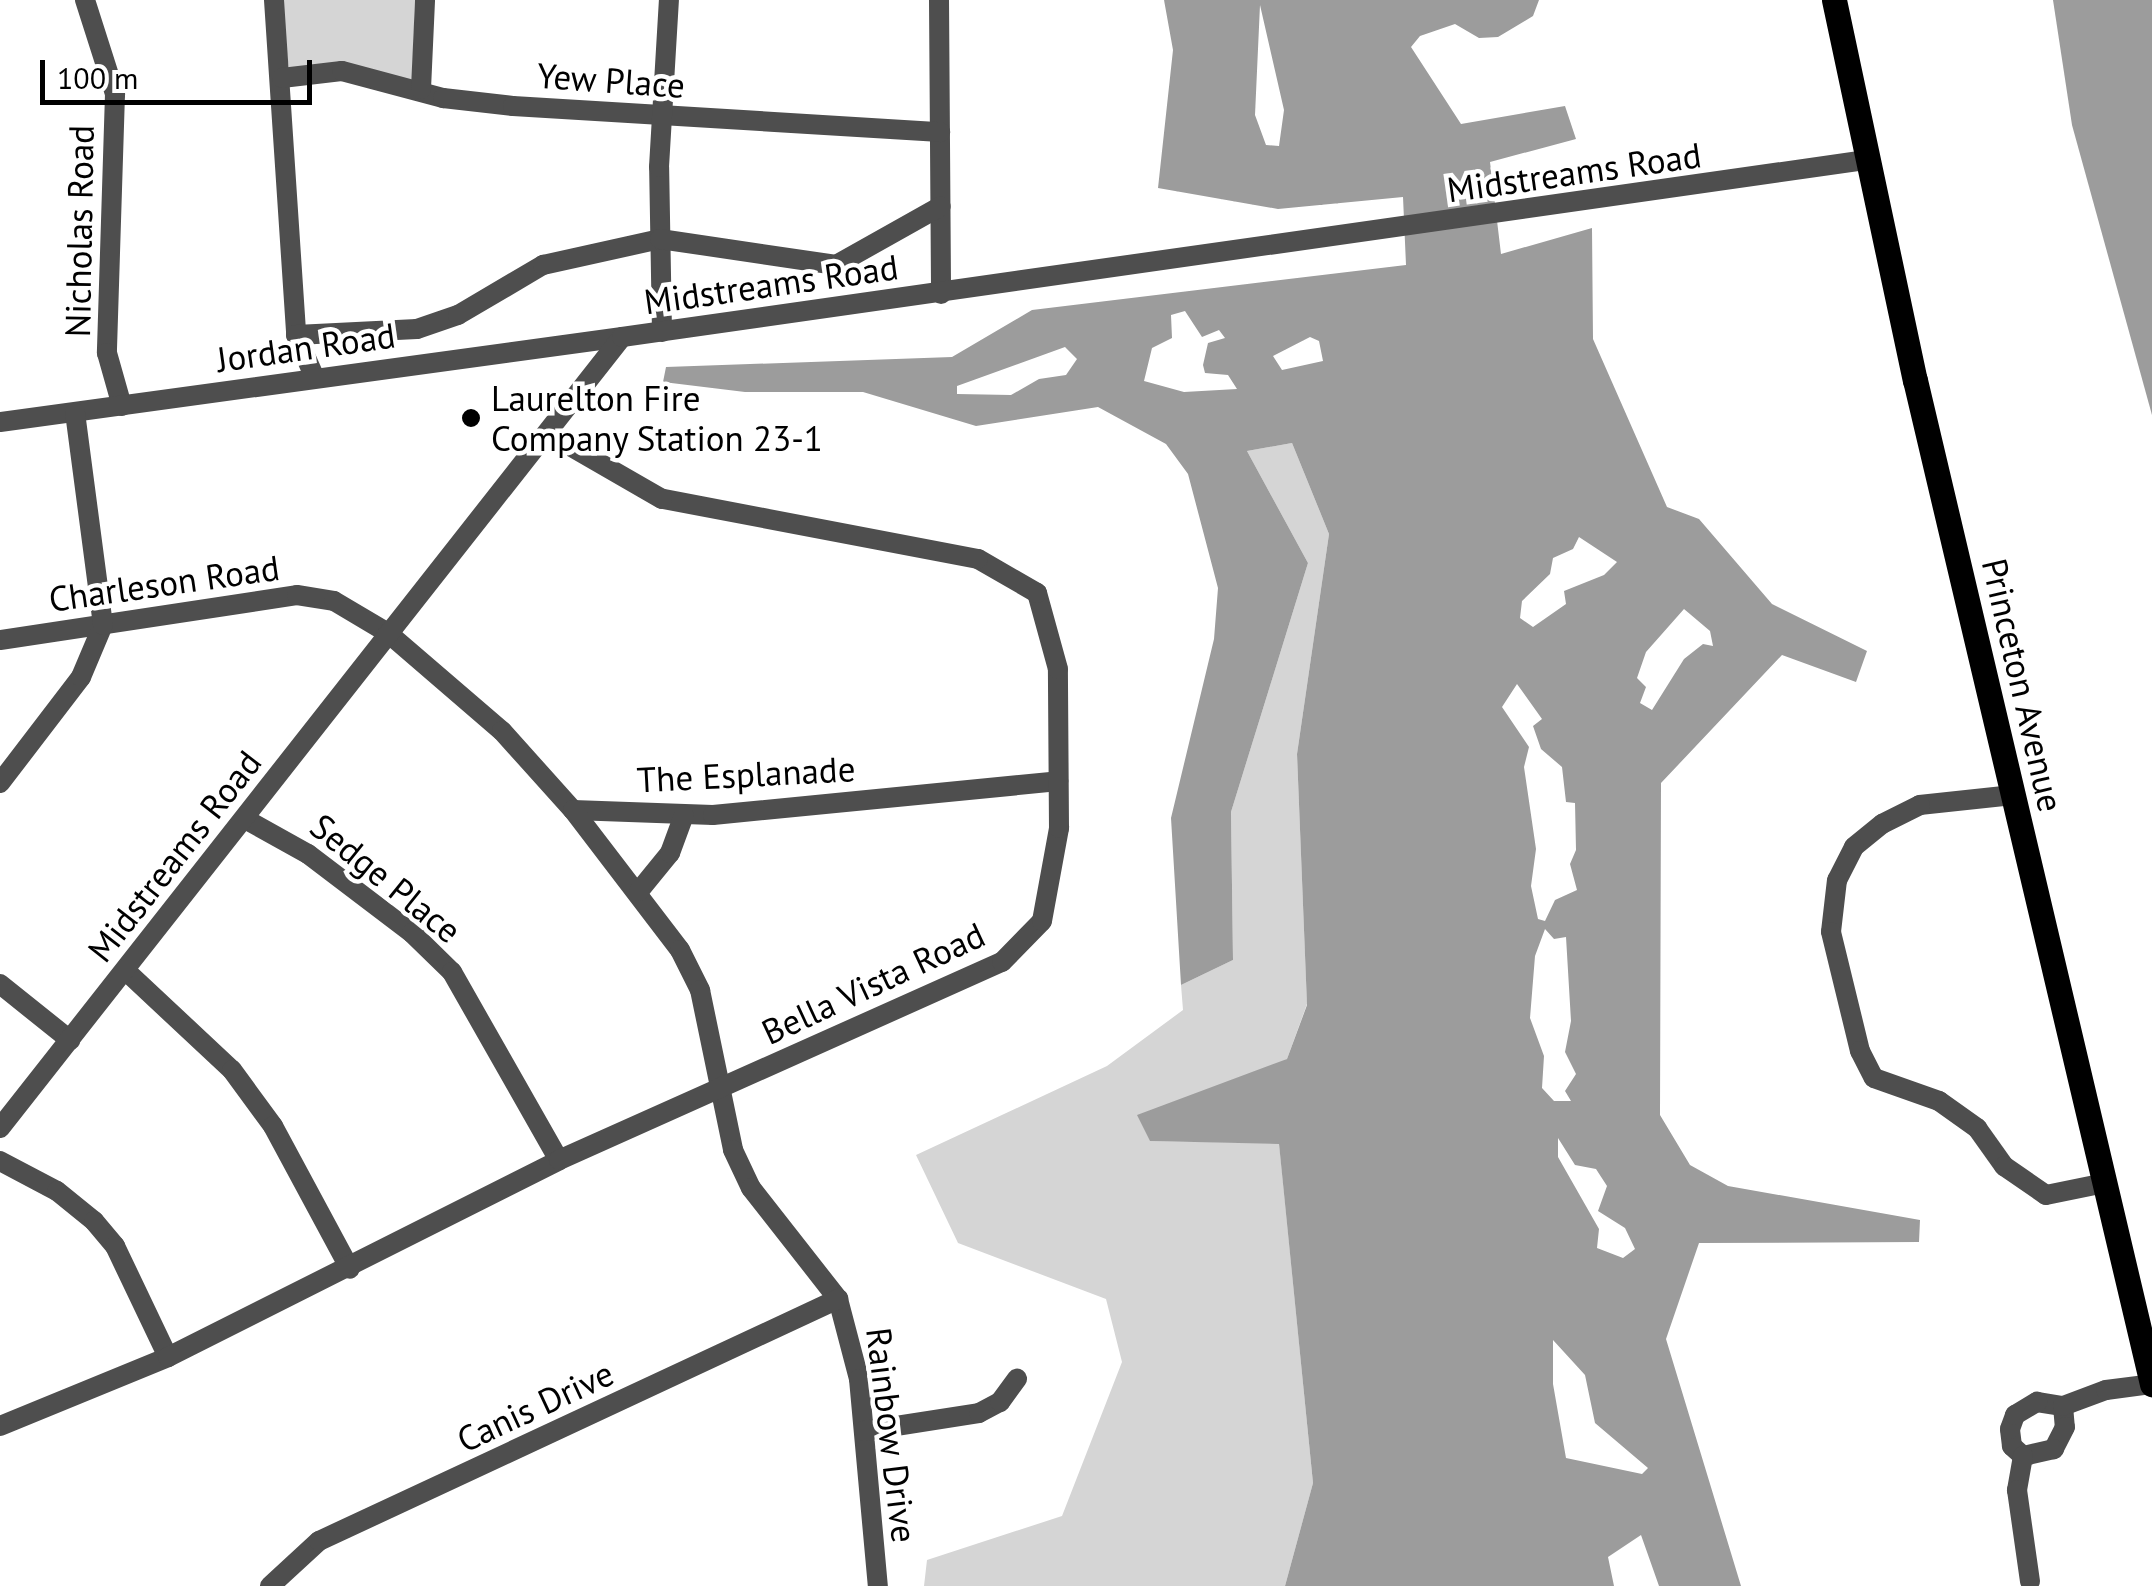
<!DOCTYPE html>
<html>
<head>
<meta charset="utf-8">
<style>
  body { margin:0 }
  #map { position:relative; width:2152px; height:1586px; overflow:hidden; background:#fff; font-family:"PT Sans",sans-serif }
  div>[style] { position:absolute }
  .green>* { inset:0; background:#d5d5d5 }
  .water>* { inset:0; background:#9c9c9c }
  .minor>* { height:20px; margin:-10px; padding:0 10px; transform-origin:10px; border-radius:10px; background:#4e4e4e }
  .major>* { height:25px; margin:-12.5px; padding:0 12.5px; transform-origin:12.5px; border-radius:12.5px; background:#000 }
  .dots>* { width:28px; height:28px; translate:-50% -50%; box-sizing:border-box; border:5px solid #fff; border-radius:50% }
  span { translate:-50% -50%; white-space:nowrap; text-align:center; line-height:1.15; -webkit-text-stroke:9px #fff; paint-order:stroke }
  .street-label { font-size:35px; color:#000 }
  .poi-label { font-size:35px; color:#000 }
  .left { translate:0 -50%; text-align:left }
  .scale { position:absolute; left:40px; top:60px; width:272px; height:45px; box-sizing:border-box; border:5px solid #000; border-top:0; padding-left:12px; font-size:30px; line-height:35px; white-space:nowrap; color:#000; -webkit-text-stroke:8px #fff; paint-order:stroke }
</style>
</head>
<body>
<div id="map">
  <div class="green">
    <div style="clip-path:polygon(280px 0,415px 0,412px 81px,289px 69px)"></div>
    <div style="clip-path:polygon(1292px 443px,1329px 534px,1297px 754px,1307px 1004px,1287px 1059px,1150px 1141px,1279px 1143px,1313px 1483px,1285px 1586px,924px 1586px,927px 1560px,1062px 1516px,1122px 1362px,1106px 1299px,958px 1243px,916px 1155px,1107px 1066px,1183px 1010px,1181px 985px,1233px 960px,1231px 812px,1308px 563px,1247px 451px)"></div>
  </div>
  <div class="water">
    <div style="clip-path:polygon(evenodd,1164px 0,1539px 0,1533px 16px,1498px 37px,1479px 38px,1455px 24px,1420px 36px,1411px 47px,1461px 124px,1565px 106px,1576px 139px,1490px 162px,1501px 254px,1592px 228px,1593px 339px,1667px 507px,1699px 519px,1772px 604px,1867px 651px,1856px 682px,1782px 655px,1661px 783px,1660px 1115px,1690px 1165px,1728px 1186px,1920px 1220px,1919px 1242px,1699px 1243px,1666px 1339px,1741px 1586px,1659px 1586px,1641px 1535px,1608px 1557px,1614px 1586px,1285px 1586px,1313px 1483px,1279px 1144px,1150px 1141px,1137px 1115px,1287px 1059px,1307px 1005px,1297px 754px,1329px 534px,1292px 443px,1247px 451px,1308px 563px,1231px 812px,1233px 960px,1181px 985px,1171px 818px,1214px 639px,1218px 588px,1188px 474px,1166px 444px,1098px 407px,976px 426px,863px 392px,745px 392px,663px 382px,666px 367px,952px 357px,1032px 310px,1406px 265px,1403px 197px,1278px 209px,1158px 188px,1173px 50px,1164px 0,1260px 5px,1284px 110px,1279px 146px,1266px 145px,1255px 115px,1260px 5px,1164px 0,1185px 311px,1202px 337px,1219px 330px,1225px 338px,1208px 343px,1203px 365px,1205px 373px,1228px 375px,1237px 389px,1184px 392px,1144px 381px,1152px 348px,1172px 338px,1171px 315px,1185px 311px,1164px 0,1310px 337px,1319px 341px,1323px 361px,1282px 370px,1273px 356px,1310px 337px,1164px 0,1065px 347px,1077px 359px,1066px 375px,1039px 379px,1011px 395px,957px 394px,957px 386px,1065px 347px,1164px 0,1579px 537px,1617px 562px,1604px 575px,1564px 591px,1566px 604px,1533px 627px,1520px 618px,1522px 601px,1550px 574px,1553px 558px,1573px 549px,1579px 537px,1164px 0,1684px 609px,1710px 631px,1713px 646px,1703px 644px,1684px 659px,1652px 710px,1640px 703px,1646px 687px,1637px 678px,1646px 652px,1684px 609px,1164px 0,1517px 684px,1542px 719px,1533px 726px,1541px 749px,1562px 767px,1566px 802px,1575px 803px,1576px 850px,1570px 864px,1577px 890px,1555px 900px,1545px 921px,1538px 919px,1531px 886px,1536px 849px,1524px 767px,1529px 747px,1502px 707px,1517px 684px,1164px 0,1545px 929px,1554px 939px,1566px 937px,1571px 1021px,1565px 1052px,1576px 1074px,1565px 1091px,1571px 1101px,1554px 1101px,1542px 1088px,1544px 1056px,1530px 1018px,1535px 956px,1545px 929px,1164px 0,1558px 1138px,1575px 1165px,1596px 1169px,1607px 1186px,1598px 1211px,1625px 1228px,1635px 1249px,1623px 1258px,1597px 1248px,1599px 1229px,1558px 1157px,1558px 1138px,1164px 0,1553px 1340px,1585px 1375px,1595px 1423px,1648px 1468px,1642px 1474px,1566px 1458px,1553px 1384px,1553px 1340px)"></div>
    <div style="clip-path:polygon(2053px 0,2152px 0,2152px 415px,2072px 125px)"></div>
  </div>
  <div class="minor">
    <div style="left:85px;top:0;width:99px;rotate:72.3deg"></div>
    <div style="left:115px;top:94px;width:259px;rotate:91.8deg"></div>
    <div style="left:107px;top:353px;width:55px;rotate:74.2deg"></div>
    <div style="left:274px;top:0;width:336px;rotate:86.2deg"></div>
    <div style="left:296px;top:335px;width:47px;rotate:66.2deg"></div>
    <div style="left:939px;top:0;width:294px;rotate:89.6deg"></div>
    <div style="left:282px;top:78px;width:60px;rotate:-6.7deg"></div>
    <div style="left:342px;top:71px;width:105px;rotate:15deg"></div>
    <div style="left:443px;top:98px;width:70px;rotate:6.5deg"></div>
    <div style="left:513px;top:106px;width:428px;rotate:3.5deg"></div>
    <div style="left:421px;top:89px;width:89px;rotate:-87.4deg"></div>
    <div style="left:662px;top:332px;width:165px;rotate:-91deg"></div>
    <div style="left:659px;top:167px;width:167px;rotate:-86.6deg"></div>
    <div style="left:296px;top:335px;width:121px;rotate:-2.8deg"></div>
    <div style="left:417px;top:329px;width:43px;rotate:-18.9deg"></div>
    <div style="left:458px;top:315px;width:99px;rotate:-30.5deg"></div>
    <div style="left:543px;top:265px;width:120px;rotate:-12.5deg"></div>
    <div style="left:660px;top:239px;width:178px;rotate:8.4deg"></div>
    <div style="left:836px;top:265px;width:120px;rotate:-29.3deg"></div>
    <div style="left:0;top:422px;width:628px;rotate:-7.78deg"></div>
    <div style="left:0;top:640px;width:300px;rotate:-8.6deg"></div>
    <div style="left:297px;top:595px;width:37px;rotate:9deg"></div>
    <div style="left:334px;top:601px;width:63px;rotate:30.7deg"></div>
    <div style="left:388px;top:633px;width:150px;rotate:40.7deg"></div>
    <div style="left:502px;top:731px;width:106px;rotate:48.1deg"></div>
    <div style="left:573px;top:810px;width:140px;rotate:2deg"></div>
    <div style="left:713px;top:815px;width:347px;rotate:-5.6deg"></div>
    <div style="left:0;top:783px;width:133px;rotate:-52.6deg"></div>
    <div style="left:81px;top:677px;width:56px;rotate:-67.1deg"></div>
    <div style="left:103px;top:625px;width:214px;rotate:-97.5deg"></div>
    <div style="left:2013px;top:795px;width:94px;rotate:173.9deg"></div>
    <div style="left:1920px;top:805px;width:42px;rotate:153.4deg"></div>
    <div style="left:1882px;top:824px;width:36px;rotate:141deg"></div>
    <div style="left:1854px;top:847px;width:37px;rotate:117deg"></div>
    <div style="left:1837px;top:880px;width:52px;rotate:96.6deg"></div>
    <div style="left:1831px;top:932px;width:122px;rotate:76.3deg"></div>
    <div style="left:1860px;top:1051px;width:30px;rotate:63deg"></div>
    <div style="left:1874px;top:1078px;width:69px;rotate:19.5deg"></div>
    <div style="left:1939px;top:1101px;width:47px;rotate:35.4deg"></div>
    <div style="left:1977px;top:1128px;width:47px;rotate:54.6deg"></div>
    <div style="left:2004px;top:1166px;width:51px;rotate:34.6deg"></div>
    <div style="left:2046px;top:1195px;width:60px;rotate:-11.5deg"></div>
    <div style="left:573px;top:810px;width:176px;rotate:52.6deg"></div>
    <div style="left:680px;top:950px;width:45px;rotate:63.4deg"></div>
    <div style="left:700px;top:990px;width:163px;rotate:78.3deg"></div>
    <div style="left:733px;top:1150px;width:42px;rotate:64.7deg"></div>
    <div style="left:751px;top:1188px;width:141px;rotate:51.9deg"></div>
    <div style="left:838px;top:1299px;width:83px;rotate:75.3deg"></div>
    <div style="left:859px;top:1379px;width:208px;rotate:84.8deg"></div>
    <div style="left:245px;top:819px;width:72px;rotate:29.1deg"></div>
    <div style="left:308px;top:854px;width:131px;rotate:37.2deg"></div>
    <div style="left:412px;top:933px;width:56px;rotate:44.3deg"></div>
    <div style="left:452px;top:972px;width:216px;rotate:60.4deg"></div>
    <div style="left:639px;top:891px;width:49px;rotate:-50.8deg"></div>
    <div style="left:670px;top:853px;width:40px;rotate:-69.8deg"></div>
    <div style="left:125px;top:970px;width:146px;rotate:43.1deg"></div>
    <div style="left:232px;top:1070px;width:69px;rotate:53.8deg"></div>
    <div style="left:273px;top:1126px;width:162px;rotate:61.7deg"></div>
    <div style="left:0;top:984px;width:90px;rotate:38.7deg"></div>
    <div style="left:0;top:1128px;width:1006px;rotate:-51.82deg"></div>
    <div style="left:622px;top:337px;width:1257px;rotate:-8.1deg"></div>
    <div style="left:0;top:1161px;width:64px;rotate:27.8deg"></div>
    <div style="left:57px;top:1191px;width:48px;rotate:39deg"></div>
    <div style="left:94px;top:1221px;width:33px;rotate:50deg"></div>
    <div style="left:115px;top:1246px;width:123px;rotate:64.5deg"></div>
    <div style="left:2037px;top:1402px;width:26px;rotate:9deg"></div>
    <div style="left:2063px;top:1406px;width:21px;rotate:85deg"></div>
    <div style="left:2065px;top:1427px;width:25px;rotate:117deg"></div>
    <div style="left:2054px;top:1449px;width:32px;rotate:167deg"></div>
    <div style="left:2023px;top:1456px;width:15px;rotate:-138deg"></div>
    <div style="left:2012px;top:1446px;width:17px;rotate:-97deg"></div>
    <div style="left:2010px;top:1429px;width:15px;rotate:-70deg"></div>
    <div style="left:2015px;top:1415px;width:26px;rotate:-31deg"></div>
    <div style="left:2063px;top:1406px;width:46px;rotate:-20.4deg"></div>
    <div style="left:2106px;top:1390px;width:46px;rotate:-7.4deg"></div>
    <div style="left:0;top:1426px;width:182px;rotate:-22.3deg"></div>
    <div style="left:168px;top:1357px;width:438px;rotate:-26.7deg"></div>
    <div style="left:559px;top:1160px;width:485px;rotate:-24.1deg"></div>
    <div style="left:1002px;top:962px;width:57px;rotate:-45.7deg"></div>
    <div style="left:1042px;top:921px;width:95px;rotate:-79.6deg"></div>
    <div style="left:1059px;top:828px;width:159px;rotate:-90.4deg"></div>
    <div style="left:1058px;top:669px;width:79px;rotate:-105.4deg"></div>
    <div style="left:1037px;top:593px;width:68px;rotate:-150deg"></div>
    <div style="left:978px;top:559px;width:322px;rotate:-169.2deg"></div>
    <div style="left:662px;top:499px;width:130px;rotate:-150.1deg"></div>
    <div style="left:864px;top:1431px;width:116px;rotate:-8.9deg"></div>
    <div style="left:979px;top:1413px;width:24px;rotate:-28deg"></div>
    <div style="left:1000px;top:1402px;width:29px;rotate:-54deg"></div>
    <div style="left:2023px;top:1456px;width:35px;rotate:100deg"></div>
    <div style="left:2017px;top:1490px;width:92px;rotate:81.9deg"></div>
    <div style="left:270px;top:1586px;width:67px;rotate:-42.6deg"></div>
    <div style="left:319px;top:1541px;width:573px;rotate:-25deg"></div>
  </div>
  <div class="major">
    <div style="left:1834px;top:0;width:389px;rotate:78deg"></div>
    <div style="left:1915px;top:380px;width:1032px;rotate:76.72deg"></div>
  </div>
  <div class="dots">
    <div style="left:471px;top:418px;background:#000"></div>
  </div>
  <div class="street-label">
    <span style="left:611px;top:80px;rotate:4deg">Yew Place</span>
    <span style="left:1574px;top:172px;rotate:-8deg">Midstreams Road</span>
    <span style="left:79px;top:231px;rotate:-89deg">Nicholas Road</span>
    <span style="left:771px;top:284px;rotate:-8deg">Midstreams Road</span>
    <span style="left:306px;top:347px;rotate:-8deg">Jordan Road</span>
    <span style="left:164px;top:583px;rotate:-8deg">Charleson Road</span>
    <span style="left:2023px;top:685px;rotate:77deg">Princeton Avenue</span>
    <span style="left:746px;top:774px;rotate:-3deg">The Esplanade</span>
    <span style="left:174px;top:856px;rotate:-52deg">Midstreams Road</span>
    <span style="left:386px;top:878px;rotate:39deg">Sedge Place</span>
    <span style="left:873px;top:983px;rotate:-25deg">Bella Vista Road</span>
    <span style="left:535px;top:1406px;rotate:-25deg">Canis Drive</span>
    <span style="left:892px;top:1435px;rotate:83deg">Rainbow Drive</span>
  </div>
  <div class="poi-label">
    <span class="left" style="left:491px;top:418px">Laurelton Fire<br>Company Station 23-1</span>
  </div>
  <div class="scale">100 m</div>
</div>
</body>
</html>
